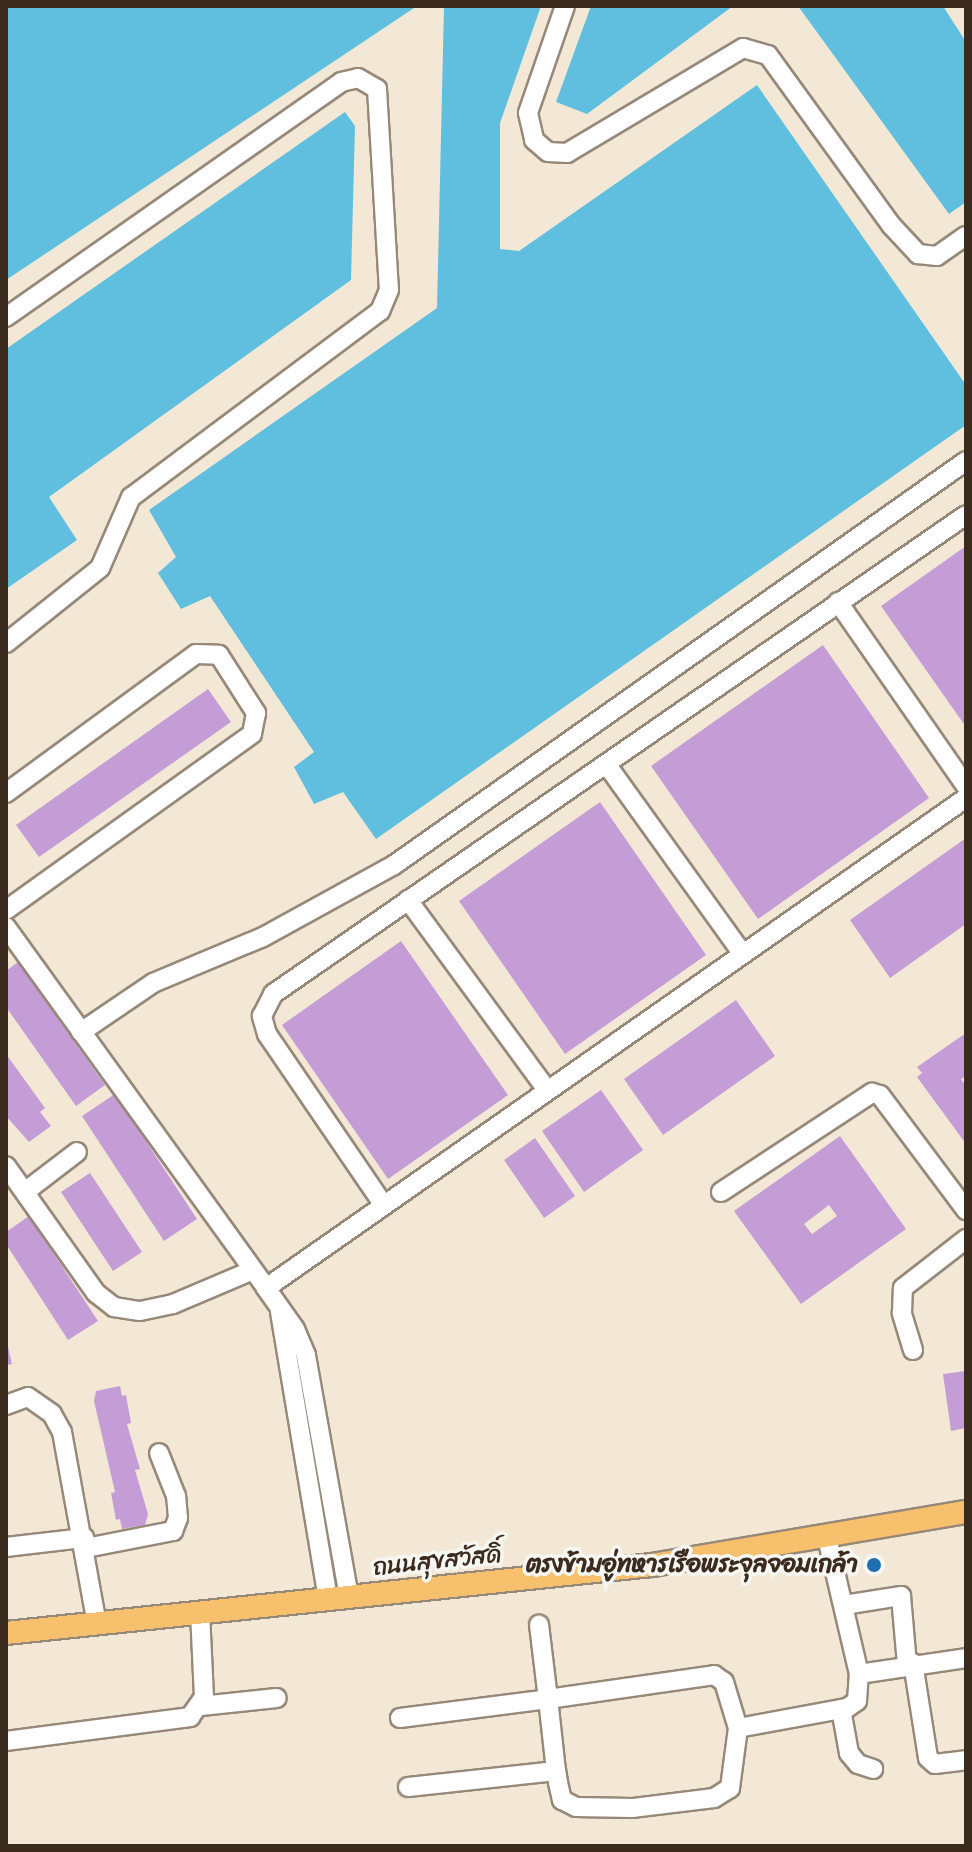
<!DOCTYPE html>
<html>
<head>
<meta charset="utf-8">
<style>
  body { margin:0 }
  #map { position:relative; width:972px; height:1852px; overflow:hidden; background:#f3e8d5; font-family:Sriracha,"Playpen Sans Thai",sans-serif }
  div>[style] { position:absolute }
  .water>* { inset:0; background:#60bfdf }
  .building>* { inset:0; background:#c49dd7 }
  .roads { filter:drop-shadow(2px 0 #97897a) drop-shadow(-2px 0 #97897a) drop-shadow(0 2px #97897a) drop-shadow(0 -2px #97897a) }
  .minor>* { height:18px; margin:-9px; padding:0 9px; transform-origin:9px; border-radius:9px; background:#fff }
  .major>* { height:22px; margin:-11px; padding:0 11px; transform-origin:11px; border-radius:11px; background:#f7c06c }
  .dots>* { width:22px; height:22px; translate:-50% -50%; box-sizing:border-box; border:4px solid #f6f6f2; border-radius:50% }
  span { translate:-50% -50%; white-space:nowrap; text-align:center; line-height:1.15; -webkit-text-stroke:7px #f6f6f2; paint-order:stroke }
  .street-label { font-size:24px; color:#3b2a1e }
  .poi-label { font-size:24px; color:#3b2a1e; font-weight:700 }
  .right { translate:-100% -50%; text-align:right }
  .frame { position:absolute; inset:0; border:8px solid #3b2a1e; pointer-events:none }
</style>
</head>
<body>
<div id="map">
  <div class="water">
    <div style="clip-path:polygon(6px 6px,417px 6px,6px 280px)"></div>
    <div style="clip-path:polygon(444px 6px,541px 6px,500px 123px,500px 249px,519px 251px,757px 85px,966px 385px,966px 425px,376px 839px,343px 792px,314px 804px,294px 767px,314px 752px,210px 596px,181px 609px,158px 573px,176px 557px,149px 510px,437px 308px)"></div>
    <div style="clip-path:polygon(591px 6px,733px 6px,587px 114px,556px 102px)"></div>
    <div style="clip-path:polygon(798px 6px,943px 6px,966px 42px,966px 202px,949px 214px)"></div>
    <div style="clip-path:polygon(345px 112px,355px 126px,351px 280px,49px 497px,77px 540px,6px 589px,6px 349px)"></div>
  </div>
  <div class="building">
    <div style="clip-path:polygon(966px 546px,966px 727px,881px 606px)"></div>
    <div style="clip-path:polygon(823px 645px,929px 798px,758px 919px,651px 766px)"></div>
    <div style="clip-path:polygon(208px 689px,231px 722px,39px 857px,16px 825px)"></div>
    <div style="clip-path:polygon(600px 802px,706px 955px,565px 1054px,459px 901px)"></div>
    <div style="clip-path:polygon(966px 838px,966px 924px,890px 978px,850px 920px)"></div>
    <div style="clip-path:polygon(401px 941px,508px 1095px,388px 1179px,282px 1025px)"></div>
    <div style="clip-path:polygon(18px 962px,105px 1085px,76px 1106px,6px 1007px,6px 971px)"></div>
    <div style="clip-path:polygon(736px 1000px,775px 1056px,663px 1135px,624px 1079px)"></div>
    <div style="clip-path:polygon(966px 1033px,966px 1076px,961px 1079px,966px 1086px,966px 1144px,917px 1077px,922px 1073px,917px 1067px)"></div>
    <div style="clip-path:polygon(6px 1054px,45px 1108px,40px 1112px,51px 1126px,29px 1142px,6px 1116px)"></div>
    <div style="clip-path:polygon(601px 1090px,643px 1150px,584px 1192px,542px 1131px)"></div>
    <div style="clip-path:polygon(115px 1094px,197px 1219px,164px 1241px,82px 1116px)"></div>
    <div style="clip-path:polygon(evenodd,840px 1136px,906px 1229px,801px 1304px,734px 1211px,840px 1136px,829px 1205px,837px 1216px,812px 1234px,804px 1224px,829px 1205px)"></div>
    <div style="clip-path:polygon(535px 1138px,575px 1196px,544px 1218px,504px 1160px)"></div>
    <div style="clip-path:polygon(90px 1173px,142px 1252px,113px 1271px,61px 1192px)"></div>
    <div style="clip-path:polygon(29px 1216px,98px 1321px,68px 1340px,6px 1244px,6px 1232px)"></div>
    <div style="clip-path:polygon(6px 1338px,12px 1364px,6px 1365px)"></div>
    <div style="clip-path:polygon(966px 1371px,966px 1428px,951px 1431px,943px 1374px)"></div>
    <div style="clip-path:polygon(120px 1386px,122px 1396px,126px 1395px,131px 1423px,127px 1424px,140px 1469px,135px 1470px,148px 1514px,145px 1525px,122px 1529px,120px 1519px,116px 1520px,111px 1493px,115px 1492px,94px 1401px,96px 1391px)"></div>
  </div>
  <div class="roads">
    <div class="minor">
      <div style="left:565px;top:6px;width:113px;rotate:109.1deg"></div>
      <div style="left:528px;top:113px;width:28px;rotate:77deg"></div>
      <div style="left:534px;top:140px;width:18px;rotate:41deg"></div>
      <div style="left:548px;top:152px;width:19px;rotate:3deg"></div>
      <div style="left:567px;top:153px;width:205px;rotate:-30.8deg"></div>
      <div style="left:743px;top:48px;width:26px;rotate:16deg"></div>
      <div style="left:768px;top:55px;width:210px;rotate:54.1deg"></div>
      <div style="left:891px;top:225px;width:40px;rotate:47deg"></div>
      <div style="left:918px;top:254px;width:19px;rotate:6deg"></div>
      <div style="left:937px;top:256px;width:35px;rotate:-35deg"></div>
      <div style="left:6px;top:317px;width:409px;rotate:-35deg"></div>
      <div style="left:341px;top:82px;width:17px;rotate:-13deg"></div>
      <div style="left:358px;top:78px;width:22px;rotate:30deg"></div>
      <div style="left:377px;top:89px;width:201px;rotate:86.6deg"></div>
      <div style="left:389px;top:290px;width:23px;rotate:113deg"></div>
      <div style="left:380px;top:311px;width:311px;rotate:143.2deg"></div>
      <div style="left:131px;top:497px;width:77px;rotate:113.6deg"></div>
      <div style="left:100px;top:568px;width:120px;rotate:141.4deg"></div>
      <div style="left:838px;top:602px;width:224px;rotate:55.2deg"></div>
      <div style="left:607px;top:765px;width:231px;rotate:54.3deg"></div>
      <div style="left:6px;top:793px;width:235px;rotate:-36.2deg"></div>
      <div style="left:196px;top:654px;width:23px;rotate:2deg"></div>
      <div style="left:219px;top:655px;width:69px;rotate:57.5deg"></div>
      <div style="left:256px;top:713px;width:21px;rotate:101deg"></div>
      <div style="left:252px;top:734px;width:302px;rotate:144.4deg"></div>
      <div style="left:408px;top:900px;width:235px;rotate:53.8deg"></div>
      <div style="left:6px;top:927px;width:445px;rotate:54.2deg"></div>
      <div style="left:81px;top:1032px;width:87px;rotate:-34.2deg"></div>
      <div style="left:153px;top:983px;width:119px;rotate:-22.7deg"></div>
      <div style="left:263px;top:937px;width:149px;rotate:-28.8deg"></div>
      <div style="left:394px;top:865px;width:700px;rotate:-35.23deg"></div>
      <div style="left:6px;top:1166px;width:156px;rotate:54.7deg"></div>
      <div style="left:96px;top:1293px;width:23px;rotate:38deg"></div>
      <div style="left:114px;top:1307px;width:26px;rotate:9deg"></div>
      <div style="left:140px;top:1311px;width:34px;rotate:-12deg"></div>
      <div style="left:173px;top:1304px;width:87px;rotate:-23deg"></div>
      <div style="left:26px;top:1191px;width:64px;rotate:-37.4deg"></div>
      <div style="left:721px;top:1192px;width:181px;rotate:-33.3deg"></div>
      <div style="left:872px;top:1093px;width:8px;rotate:14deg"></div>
      <div style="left:880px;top:1095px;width:144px;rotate:53.2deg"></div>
      <div style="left:383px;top:1204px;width:206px;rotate:-124.3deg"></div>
      <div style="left:267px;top:1034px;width:19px;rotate:-106deg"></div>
      <div style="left:262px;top:1016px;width:25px;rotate:-63deg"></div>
      <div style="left:273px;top:994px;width:842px;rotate:-34.65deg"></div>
      <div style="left:280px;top:1312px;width:291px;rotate:80.5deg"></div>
      <div style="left:913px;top:1350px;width:39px;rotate:-107deg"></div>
      <div style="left:902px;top:1313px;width:25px;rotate:-88deg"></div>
      <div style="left:903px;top:1288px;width:80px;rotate:-37.9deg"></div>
      <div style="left:6px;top:1405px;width:23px;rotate:-20deg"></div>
      <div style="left:28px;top:1397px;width:29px;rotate:35deg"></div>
      <div style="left:52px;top:1414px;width:21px;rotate:61deg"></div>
      <div style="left:62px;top:1432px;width:196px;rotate:79.7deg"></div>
      <div style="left:6px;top:1547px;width:79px;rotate:-6.6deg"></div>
      <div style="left:86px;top:1548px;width:89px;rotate:-11.1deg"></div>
      <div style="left:173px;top:1531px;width:14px;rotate:-69deg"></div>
      <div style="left:178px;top:1518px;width:22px;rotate:-95deg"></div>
      <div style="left:176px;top:1496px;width:46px;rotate:-111.6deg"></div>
      <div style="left:349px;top:1597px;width:246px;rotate:-100.1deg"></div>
      <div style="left:306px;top:1355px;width:28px;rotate:-113deg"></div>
      <div style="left:295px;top:1329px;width:50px;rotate:-125.3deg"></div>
      <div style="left:266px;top:1288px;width:854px;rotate:-34.99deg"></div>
      <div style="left:844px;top:1605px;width:58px;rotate:-9deg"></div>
      <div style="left:901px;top:1596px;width:68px;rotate:85deg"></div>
      <div style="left:913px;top:1663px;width:96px;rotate:81deg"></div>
      <div style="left:928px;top:1758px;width:9px;rotate:41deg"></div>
      <div style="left:935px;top:1764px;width:31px;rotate:-7deg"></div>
      <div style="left:859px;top:1674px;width:108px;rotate:-8.5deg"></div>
      <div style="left:201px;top:1706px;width:76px;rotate:-6deg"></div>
      <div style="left:841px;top:1709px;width:45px;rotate:79.7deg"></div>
      <div style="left:849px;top:1753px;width:14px;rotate:51deg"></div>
      <div style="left:858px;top:1764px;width:16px;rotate:18deg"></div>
      <div style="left:400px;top:1718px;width:149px;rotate:-7.3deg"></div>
      <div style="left:548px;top:1699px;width:168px;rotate:-8.2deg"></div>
      <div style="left:714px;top:1675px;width:12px;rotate:35deg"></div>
      <div style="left:724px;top:1682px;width:48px;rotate:73.1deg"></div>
      <div style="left:738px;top:1728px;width:61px;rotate:97.6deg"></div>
      <div style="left:730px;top:1788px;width:19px;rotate:148deg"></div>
      <div style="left:714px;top:1798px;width:83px;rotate:173deg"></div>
      <div style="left:632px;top:1808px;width:56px;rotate:-179deg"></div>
      <div style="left:576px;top:1807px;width:16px;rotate:-153deg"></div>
      <div style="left:562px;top:1800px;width:18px;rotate:-103deg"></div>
      <div style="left:558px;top:1782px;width:11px;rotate:-100deg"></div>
      <div style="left:556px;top:1771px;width:72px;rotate:-96.3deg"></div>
      <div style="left:548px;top:1699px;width:75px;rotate:-96.9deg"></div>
      <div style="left:738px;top:1728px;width:111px;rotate:-10.4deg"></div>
      <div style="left:847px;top:1708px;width:12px;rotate:-35deg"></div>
      <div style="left:857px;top:1701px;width:27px;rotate:-86deg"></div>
      <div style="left:859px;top:1674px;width:140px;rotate:-103.2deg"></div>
      <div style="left:6px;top:1741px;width:186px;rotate:-7.4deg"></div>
      <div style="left:190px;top:1717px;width:24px;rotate:-55deg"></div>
      <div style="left:204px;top:1697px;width:84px;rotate:-92.7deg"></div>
      <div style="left:408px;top:1787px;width:149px;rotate:-6.2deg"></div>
    </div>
    <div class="major">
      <div style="left:6px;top:1633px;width:650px;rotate:-6.01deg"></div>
      <div style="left:652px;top:1565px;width:318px;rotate:-9.6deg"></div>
    </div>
  </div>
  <div class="dots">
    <div style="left:874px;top:1565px;background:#1f6fb2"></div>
  </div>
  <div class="street-label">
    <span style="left:437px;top:1561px;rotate:-6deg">ถนนสุขสวัสดิ์</span>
  </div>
  <div class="poi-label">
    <span class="right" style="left:858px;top:1565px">ตรงข้ามอู่ทหารเรือพระจุลจอมเกล้า</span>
  </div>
  <div class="frame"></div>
</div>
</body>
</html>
